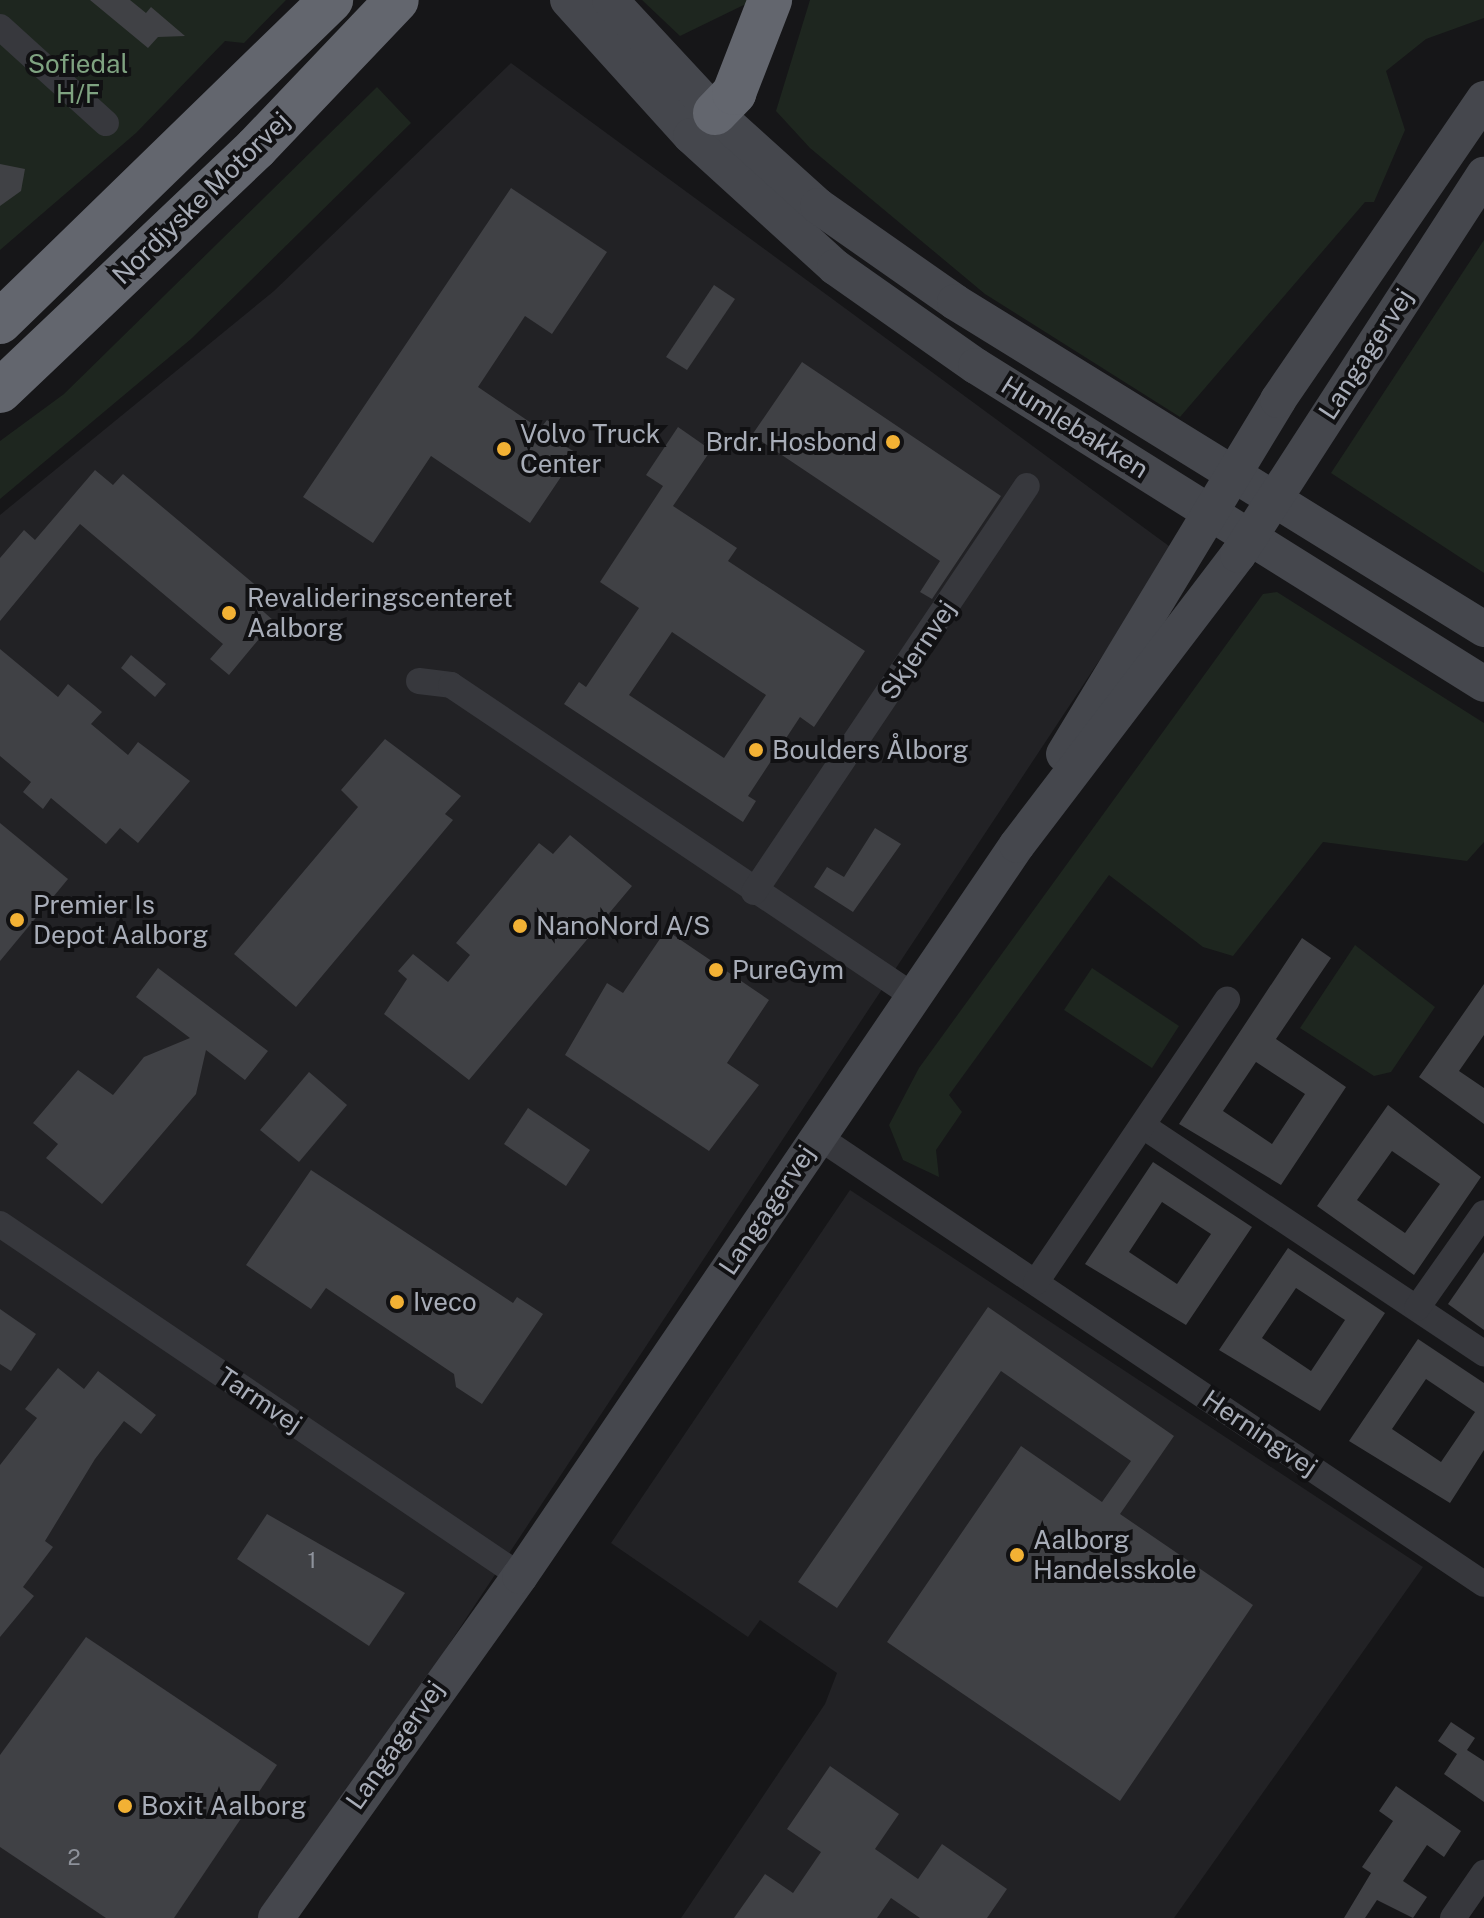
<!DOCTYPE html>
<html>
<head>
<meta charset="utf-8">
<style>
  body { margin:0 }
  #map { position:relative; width:1484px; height:1918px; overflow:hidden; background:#161618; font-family:"Public Sans",sans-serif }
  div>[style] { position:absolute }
  .built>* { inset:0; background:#222225 }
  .green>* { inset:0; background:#1e261f }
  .building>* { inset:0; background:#404145 }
  .street>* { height:26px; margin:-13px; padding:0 13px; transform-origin:13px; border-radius:13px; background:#37383d }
  .secondary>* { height:36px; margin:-18px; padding:0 18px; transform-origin:18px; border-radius:18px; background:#45474d }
  .highway>* { height:44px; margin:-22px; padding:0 22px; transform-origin:22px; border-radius:22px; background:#63666e }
  .dots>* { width:22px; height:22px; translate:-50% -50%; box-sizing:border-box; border:4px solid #111113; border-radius:50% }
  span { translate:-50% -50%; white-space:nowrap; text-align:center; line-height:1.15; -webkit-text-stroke:8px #111113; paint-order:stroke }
  .number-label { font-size:22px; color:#8e929b }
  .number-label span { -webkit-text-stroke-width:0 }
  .park-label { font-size:26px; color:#7fa381 }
  .street-label { font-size:26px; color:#a8adb8 }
  .poi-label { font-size:26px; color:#a8adb8 }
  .left { translate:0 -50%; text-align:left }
  .right { translate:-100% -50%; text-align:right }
</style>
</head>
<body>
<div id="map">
  <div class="built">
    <div style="clip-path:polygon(511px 63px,1173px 549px,268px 1918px,0 1918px,0 515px,274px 291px)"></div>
    <div style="clip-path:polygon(850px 1190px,1423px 1567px,1174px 1918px,681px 1918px,825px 1704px,837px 1673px,760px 1620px,748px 1637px,611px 1543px)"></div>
  </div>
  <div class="green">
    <div style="clip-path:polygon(0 0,286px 0,244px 43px,225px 41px,136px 133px,0 250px)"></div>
    <div style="clip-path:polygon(642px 0,754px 0,680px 36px)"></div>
    <div style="clip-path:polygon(810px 0,1484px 0,1484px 18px,1426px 39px,1386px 71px,1405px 130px,1374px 202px,1365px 202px,1180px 417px,985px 294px,810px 148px,776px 111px)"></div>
    <div style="clip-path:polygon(377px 87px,411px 123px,191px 339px,0 499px,0 441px,64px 394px)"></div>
    <div style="clip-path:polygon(1484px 240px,1484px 573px,1331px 473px)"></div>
    <div style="clip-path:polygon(1277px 592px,1484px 723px,1484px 842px,1467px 861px,1323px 842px,1233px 956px,1203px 947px,1109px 875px,949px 1095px,962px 1112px,936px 1150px,939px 1177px,903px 1160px,889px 1125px,919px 1068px,1263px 594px)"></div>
    <div style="clip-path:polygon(1355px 945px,1435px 1007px,1391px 1072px,1374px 1076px,1300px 1028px)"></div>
    <div style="clip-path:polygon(1092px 968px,1179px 1026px,1152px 1068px,1064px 1010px)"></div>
  </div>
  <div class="building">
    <div style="clip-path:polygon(90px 0,130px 0,146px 13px,151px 7px,185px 36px,158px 37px,148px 48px)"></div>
    <div style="clip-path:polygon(0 164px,25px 169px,21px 191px,0 206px)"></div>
    <div style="clip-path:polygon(511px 188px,607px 252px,552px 334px,525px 316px,478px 387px,540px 429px,547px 420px,567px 434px,561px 444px,577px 453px,530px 523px,431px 456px,373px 543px,303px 497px)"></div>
    <div style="clip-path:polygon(714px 285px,735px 299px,687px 370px,666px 357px)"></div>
    <div style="clip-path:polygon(802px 362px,1001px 496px,932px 599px,920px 592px,940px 561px,752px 435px)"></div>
    <div style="clip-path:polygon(evenodd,678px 427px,711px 450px,673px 506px,737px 548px,728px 561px,865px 651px,814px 727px,800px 717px,748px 796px,756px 801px,743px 822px,564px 704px,579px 682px,586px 687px,639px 608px,600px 582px,663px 486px,646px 475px,678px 427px,672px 632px,766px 695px,724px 758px,629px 695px,672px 632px)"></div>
    <div style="clip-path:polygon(95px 470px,113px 485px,123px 474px,266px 594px,256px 605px,274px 621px,229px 675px,210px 659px,223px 644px,80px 524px,0 621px,0 558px,24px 530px,35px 540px)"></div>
    <div style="clip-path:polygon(0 649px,58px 697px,68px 684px,95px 706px,102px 712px,91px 724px,128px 755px,138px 742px,190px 781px,138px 843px,120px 828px,106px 844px,51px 798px,43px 809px,23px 792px,31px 782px,0 756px)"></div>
    <div style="clip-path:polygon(131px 655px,166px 684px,155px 697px,121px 668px)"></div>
    <div style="clip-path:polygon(385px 739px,461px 796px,445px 814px,453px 820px,296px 1007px,234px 954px,358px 807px,341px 790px)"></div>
    <div style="clip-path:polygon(0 823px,68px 879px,0 961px)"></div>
    <div style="clip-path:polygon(875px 828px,901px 844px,853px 912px,814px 887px,827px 867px,844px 877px)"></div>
    <div style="clip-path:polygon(570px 835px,632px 886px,469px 1080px,384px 1014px,407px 979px,398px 971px,413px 954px,448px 982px,470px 955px,456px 943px,539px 843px,553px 854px)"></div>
    <div style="clip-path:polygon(666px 930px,769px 1000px,727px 1063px,759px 1085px,709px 1151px,565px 1055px,607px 983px,623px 993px)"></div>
    <div style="clip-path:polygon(evenodd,1302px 938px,1331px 958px,1276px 1039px,1346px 1087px,1281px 1185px,1179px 1124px,1302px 938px,1256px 1062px,1305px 1094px,1272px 1144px,1223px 1111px,1256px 1062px)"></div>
    <div style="clip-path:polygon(158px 968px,268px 1051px,245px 1080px,206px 1050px,196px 1094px,102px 1204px,46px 1158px,58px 1144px,33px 1123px,78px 1070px,113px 1095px,144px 1057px,190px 1038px,136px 997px)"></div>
    <div style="clip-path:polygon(1484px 984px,1484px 1035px,1459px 1071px,1484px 1088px,1484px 1124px,1419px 1077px)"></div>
    <div style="clip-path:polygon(309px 1072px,347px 1105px,299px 1162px,260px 1130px)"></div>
    <div style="clip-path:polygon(evenodd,1388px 1105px,1481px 1177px,1414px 1275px,1317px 1206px,1388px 1105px,1392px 1151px,1440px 1184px,1405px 1233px,1357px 1200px,1392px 1151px)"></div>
    <div style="clip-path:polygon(528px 1108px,590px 1150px,566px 1186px,504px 1144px)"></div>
    <div style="clip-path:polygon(evenodd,1153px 1162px,1252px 1227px,1186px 1325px,1085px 1264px,1153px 1162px,1162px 1202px,1211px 1234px,1177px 1284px,1129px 1252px,1162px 1202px)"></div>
    <div style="clip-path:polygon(311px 1170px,513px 1303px,517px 1297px,543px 1314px,482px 1404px,456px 1387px,454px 1374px,326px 1288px,311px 1309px,246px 1265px)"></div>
    <div style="clip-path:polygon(evenodd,1288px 1248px,1385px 1313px,1320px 1411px,1219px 1350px,1288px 1248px,1296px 1288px,1345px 1320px,1311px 1371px,1262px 1338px,1296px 1288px)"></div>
    <div style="clip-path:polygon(1484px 1252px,1484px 1330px,1448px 1304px)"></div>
    <div style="clip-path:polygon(988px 1307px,1174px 1436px,1120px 1514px,1253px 1605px,1120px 1801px,887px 1642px,1021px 1446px,1102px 1502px,1131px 1461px,1001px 1371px,837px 1608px,798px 1582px)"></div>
    <div style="clip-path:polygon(0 1309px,36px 1334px,11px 1371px,0 1364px)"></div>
    <div style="clip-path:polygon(evenodd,1418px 1339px,1484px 1383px,1484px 1450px,1450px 1503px,1349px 1441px,1418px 1339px,1426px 1379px,1475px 1412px,1441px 1462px,1392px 1429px,1426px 1379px)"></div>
    <div style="clip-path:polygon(58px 1368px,84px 1389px,98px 1371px,156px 1415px,141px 1434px,124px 1421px,95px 1459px,45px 1541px,53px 1547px,23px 1587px,34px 1596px,0 1637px,0 1465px,37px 1418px,25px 1409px)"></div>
    <div style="clip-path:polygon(267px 1514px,405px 1593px,369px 1646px,237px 1559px)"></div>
    <div style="clip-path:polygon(86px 1637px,277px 1765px,174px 1918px,106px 1918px,0 1847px,0 1755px)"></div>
    <div style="clip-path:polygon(1451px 1722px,1475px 1738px,1467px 1750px,1484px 1761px,1484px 1802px,1444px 1774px,1457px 1754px,1438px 1741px)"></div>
    <div style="clip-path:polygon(830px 1766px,899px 1814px,875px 1849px,918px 1879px,942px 1844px,1007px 1889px,987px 1918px,920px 1918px,891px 1898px,877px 1918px,734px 1918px,765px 1874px,793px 1893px,821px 1852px,787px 1829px)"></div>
    <div style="clip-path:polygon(1396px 1786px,1461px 1831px,1444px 1857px,1427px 1845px,1403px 1881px,1427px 1897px,1413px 1918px,1377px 1900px,1365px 1918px,1344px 1918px,1371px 1873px,1362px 1867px,1393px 1821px,1379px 1811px)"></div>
  </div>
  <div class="street">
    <div style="left:0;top:27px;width:143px;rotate:42.2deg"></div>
    <div style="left:419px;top:681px;width:32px;rotate:7deg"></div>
    <div style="left:451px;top:685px;width:559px;rotate:33.92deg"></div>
    <div style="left:754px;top:892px;width:489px;rotate:-56.1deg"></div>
    <div style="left:1143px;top:1126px;width:410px;rotate:33.7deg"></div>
    <div style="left:817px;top:1136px;width:803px;rotate:33.89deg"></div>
    <div style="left:0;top:1224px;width:628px;rotate:34.09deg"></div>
    <div style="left:1036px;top:1282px;width:341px;rotate:-55.9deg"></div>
    <div style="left:1417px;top:1308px;width:116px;rotate:-54.8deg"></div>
    <div style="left:1453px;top:1918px;width:55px;rotate:-55.4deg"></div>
  </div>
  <div class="secondary">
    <div style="left:568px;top:0;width:183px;rotate:47.9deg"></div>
    <div style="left:691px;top:136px;width:195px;rotate:42.3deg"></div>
    <div style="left:835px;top:267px;width:172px;rotate:35.1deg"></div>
    <div style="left:976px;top:366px;width:599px;rotate:32.05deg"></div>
    <div style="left:610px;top:0;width:154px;rotate:47.1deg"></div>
    <div style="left:715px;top:113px;width:139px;rotate:42.1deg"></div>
    <div style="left:818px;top:206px;width:167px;rotate:35deg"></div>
    <div style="left:955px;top:302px;width:622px;rotate:31.72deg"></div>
    <div style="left:1064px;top:754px;width:414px;rotate:-58.8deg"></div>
    <div style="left:1278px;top:400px;width:365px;rotate:-55.6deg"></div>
    <div style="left:276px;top:1918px;width:420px;rotate:-54.5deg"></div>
    <div style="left:520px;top:1576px;width:884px;rotate:-55.79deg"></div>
    <div style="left:1017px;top:845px;width:365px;rotate:-52.7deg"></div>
    <div style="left:1238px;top:555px;width:453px;rotate:-57.1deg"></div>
  </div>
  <div class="highway">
    <div style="left:715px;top:113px;width:28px;rotate:-46deg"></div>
    <div style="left:734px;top:93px;width:100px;rotate:-68.8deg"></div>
    <div style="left:0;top:322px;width:462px;rotate:-44.2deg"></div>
    <div style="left:0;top:391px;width:353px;rotate:-43.5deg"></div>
    <div style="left:256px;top:148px;width:204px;rotate:-46.4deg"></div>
  </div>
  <div class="dots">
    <div style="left:893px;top:442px;background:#f2b134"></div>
    <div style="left:504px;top:449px;background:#f2b134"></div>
    <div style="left:229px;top:613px;background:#f2b134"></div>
    <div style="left:756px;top:750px;background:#f2b134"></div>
    <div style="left:17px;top:920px;background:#f2b134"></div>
    <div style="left:520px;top:926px;background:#f2b134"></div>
    <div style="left:716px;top:970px;background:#f2b134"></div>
    <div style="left:397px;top:1302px;background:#f2b134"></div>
    <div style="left:1017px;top:1555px;background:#f2b134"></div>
    <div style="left:125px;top:1806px;background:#f2b134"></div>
  </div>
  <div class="number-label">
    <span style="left:312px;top:1561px">1</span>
    <span style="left:74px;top:1858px">2</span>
  </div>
  <div class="park-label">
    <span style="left:78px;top:79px">Sofiedal<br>H/F</span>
  </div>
  <div class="street-label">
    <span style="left:201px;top:198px;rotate:-44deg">Nordjyske Motorvej</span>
    <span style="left:1366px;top:354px;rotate:-57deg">Langagervej</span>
    <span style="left:1075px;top:427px;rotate:32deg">Humlebakken</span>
    <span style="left:918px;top:650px;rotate:-56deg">Skjernvej</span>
    <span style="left:767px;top:1210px;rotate:-56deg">Langagervej</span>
    <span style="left:260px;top:1400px;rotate:34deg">Tarmvej</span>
    <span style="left:1260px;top:1433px;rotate:34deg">Herningvej</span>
    <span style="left:395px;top:1745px;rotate:-55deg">Langagervej</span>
  </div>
  <div class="poi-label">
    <span class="left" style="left:520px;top:449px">Volvo Truck<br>Center</span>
    <span class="right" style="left:877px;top:442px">Brdr. Hosbond</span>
    <span class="left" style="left:247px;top:613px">Revalideringscenteret<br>Aalborg</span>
    <span class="left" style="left:772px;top:750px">Boulders Ålborg</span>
    <span class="left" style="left:33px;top:920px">Premier Is<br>Depot Aalborg</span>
    <span class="left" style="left:536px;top:926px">NanoNord A/S</span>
    <span class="left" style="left:732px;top:970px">PureGym</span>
    <span class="left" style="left:413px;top:1302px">Iveco</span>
    <span class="left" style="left:1033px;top:1555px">Aalborg<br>Handelsskole</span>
    <span class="left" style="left:141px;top:1806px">Boxit Aalborg</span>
  </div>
</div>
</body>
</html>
